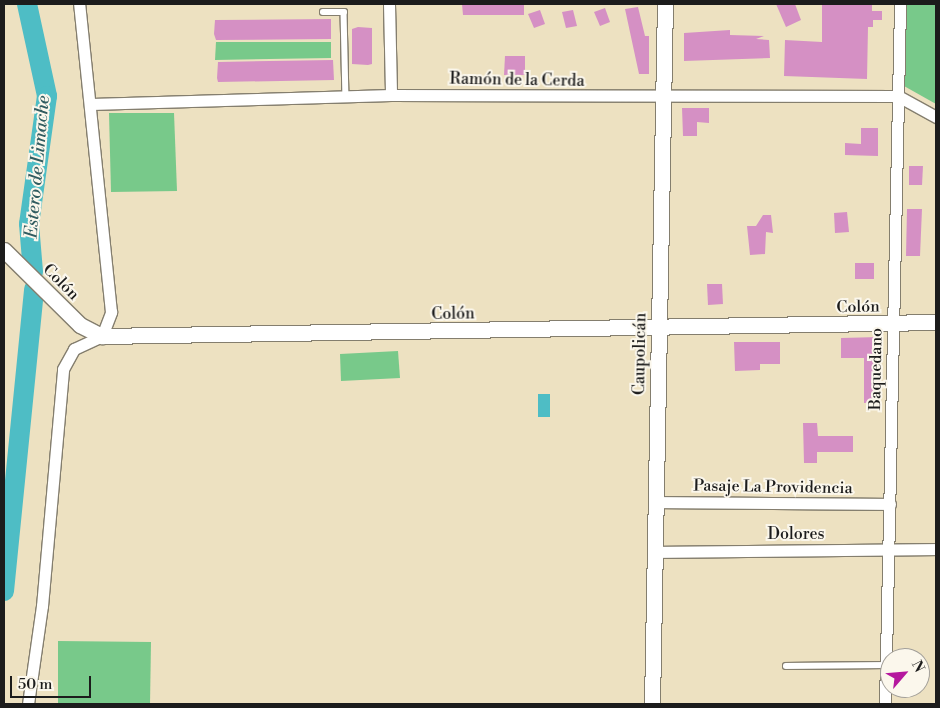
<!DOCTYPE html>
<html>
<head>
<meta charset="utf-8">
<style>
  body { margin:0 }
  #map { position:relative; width:940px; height:708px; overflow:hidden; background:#ede1c1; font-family:"Libre Bodoni",serif }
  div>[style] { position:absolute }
  .green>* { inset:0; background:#78c98a }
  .water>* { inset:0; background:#4ebdc5 }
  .river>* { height:20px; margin:-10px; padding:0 10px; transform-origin:10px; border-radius:10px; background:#4ebdc5 }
  .building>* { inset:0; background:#d590c4 }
  .roads { filter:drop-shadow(1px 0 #847e6e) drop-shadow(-1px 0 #847e6e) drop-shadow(0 1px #847e6e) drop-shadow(0 -1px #847e6e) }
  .lane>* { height:5.5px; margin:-2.75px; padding:0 2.75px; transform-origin:2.75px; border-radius:2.75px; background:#fff }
  .street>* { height:11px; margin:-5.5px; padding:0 5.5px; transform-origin:5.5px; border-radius:5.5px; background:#fff }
  .secondary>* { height:15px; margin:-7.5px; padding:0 7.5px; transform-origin:7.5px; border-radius:7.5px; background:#fff }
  span { translate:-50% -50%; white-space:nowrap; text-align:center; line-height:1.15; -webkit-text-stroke:4px #fbf7ec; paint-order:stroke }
  .street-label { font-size:16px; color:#1c1c1c }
  .water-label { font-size:18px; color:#305c60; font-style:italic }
  .frame { position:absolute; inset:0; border:5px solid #1c1c1c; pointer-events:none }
  .north { position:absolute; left:880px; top:648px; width:50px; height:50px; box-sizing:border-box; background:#fbf7ec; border:1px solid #a29f99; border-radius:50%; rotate:63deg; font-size:14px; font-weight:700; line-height:20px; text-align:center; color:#1c1c1c }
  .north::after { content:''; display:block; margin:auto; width:18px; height:22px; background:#b5179e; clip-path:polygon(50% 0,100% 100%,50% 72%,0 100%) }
  .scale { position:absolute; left:10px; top:676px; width:81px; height:22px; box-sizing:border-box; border:2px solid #1c1c1c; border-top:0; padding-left:6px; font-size:15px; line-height:18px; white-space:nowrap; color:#1c1c1c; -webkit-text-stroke:4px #fbf7ec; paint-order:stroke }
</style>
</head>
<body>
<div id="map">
  <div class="green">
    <div style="clip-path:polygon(907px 4px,936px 4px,936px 104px,904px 86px)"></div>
    <div style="clip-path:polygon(216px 42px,331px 42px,331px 58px,215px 60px)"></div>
    <div style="clip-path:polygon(109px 113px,174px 113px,177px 191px,111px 192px)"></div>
    <div style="clip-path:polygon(398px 351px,400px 378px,341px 381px,340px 354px)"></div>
    <div style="clip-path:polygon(58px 641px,151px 642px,150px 704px,58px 704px)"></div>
  </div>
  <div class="water">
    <div style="clip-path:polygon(538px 394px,550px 394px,550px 417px,538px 417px)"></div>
  </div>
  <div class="river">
    <div style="left:27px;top:4px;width:94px;rotate:77.7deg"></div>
    <div style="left:47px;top:96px;width:129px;rotate:98deg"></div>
    <div style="left:29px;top:224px;width:48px;rotate:85.2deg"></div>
    <div style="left:4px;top:591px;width:303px;rotate:-84.3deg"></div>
  </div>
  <div class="building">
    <div style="clip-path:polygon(462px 4px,524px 4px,524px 15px,463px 15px)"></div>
    <div style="clip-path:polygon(776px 4px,795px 4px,801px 20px,786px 27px)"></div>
    <div style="clip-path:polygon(822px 5px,872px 5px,872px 11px,882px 11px,882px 20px,873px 20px,873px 27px,868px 27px,867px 79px,784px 76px,785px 40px,822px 42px)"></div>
    <div style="clip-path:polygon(638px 7px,645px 36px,649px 36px,649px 74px,639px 74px,625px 9px)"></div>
    <div style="clip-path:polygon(605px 8px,610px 22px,600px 26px,594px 12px)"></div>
    <div style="clip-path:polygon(540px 10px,545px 24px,534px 28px,528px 14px)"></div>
    <div style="clip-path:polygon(573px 10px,577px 26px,566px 28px,562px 12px)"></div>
    <div style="clip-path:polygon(331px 19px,331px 39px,216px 40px,214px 34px,215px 20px)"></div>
    <div style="clip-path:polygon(358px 27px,372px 28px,372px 64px,368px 65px,352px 64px,352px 29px)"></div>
    <div style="clip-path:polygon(730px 30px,730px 35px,764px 36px,756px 39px,769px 40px,770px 58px,684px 61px,684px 33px)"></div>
    <div style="clip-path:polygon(505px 56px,525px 56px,525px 75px,504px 75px)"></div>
    <div style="clip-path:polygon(333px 60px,334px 80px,218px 82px,217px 78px,218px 62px)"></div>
    <div style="clip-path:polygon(682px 108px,709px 108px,709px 123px,697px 122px,697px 136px,683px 136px)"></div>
    <div style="clip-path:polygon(861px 128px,878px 128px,878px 156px,845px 155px,845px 143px,861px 144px)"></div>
    <div style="clip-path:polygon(909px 166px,923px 166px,922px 185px,909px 185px)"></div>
    <div style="clip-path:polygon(907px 209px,922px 209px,920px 256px,906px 256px)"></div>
    <div style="clip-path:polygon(847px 212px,849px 232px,835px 233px,834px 213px)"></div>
    <div style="clip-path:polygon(763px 215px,771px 215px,773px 233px,766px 232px,765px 254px,750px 255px,747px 226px,756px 226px)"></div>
    <div style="clip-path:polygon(855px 263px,874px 263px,874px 279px,855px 279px)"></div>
    <div style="clip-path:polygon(707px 284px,722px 284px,723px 304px,708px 305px)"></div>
    <div style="clip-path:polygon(879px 337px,877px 402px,864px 403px,864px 358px,841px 358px,841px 338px)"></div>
    <div style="clip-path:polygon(734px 342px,780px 342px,780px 364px,760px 364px,760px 370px,735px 371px)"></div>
    <div style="clip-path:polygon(803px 423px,817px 423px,818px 436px,853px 436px,853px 452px,817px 452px,817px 463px,804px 463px)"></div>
  </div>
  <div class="roads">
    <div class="lane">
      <div style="left:323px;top:12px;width:21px"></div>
      <div style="left:344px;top:12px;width:85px;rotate:88.7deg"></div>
      <div style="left:786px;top:666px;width:99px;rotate:-0.6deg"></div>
    </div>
    <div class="street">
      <div style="left:389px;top:4px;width:91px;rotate:88.7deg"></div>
      <div style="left:91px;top:104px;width:300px;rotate:-1.7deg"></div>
      <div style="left:391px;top:95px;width:507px;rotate:0.11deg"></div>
      <div style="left:898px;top:96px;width:43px;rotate:28.9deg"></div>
      <div style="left:655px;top:502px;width:235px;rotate:0.5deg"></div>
      <div style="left:655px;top:552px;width:281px;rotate:-0.6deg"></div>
      <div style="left:28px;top:704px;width:99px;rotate:-81.9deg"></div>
      <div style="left:42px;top:606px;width:238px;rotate:-84.9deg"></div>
      <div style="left:63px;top:369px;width:23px;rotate:-61deg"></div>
      <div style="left:74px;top:349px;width:31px;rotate:-25deg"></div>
      <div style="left:102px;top:336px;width:26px;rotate:-69deg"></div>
      <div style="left:111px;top:312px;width:310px;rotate:-95.9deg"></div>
      <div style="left:885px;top:704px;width:700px;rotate:-88.77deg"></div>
    </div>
    <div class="secondary">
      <div style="left:4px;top:250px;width:107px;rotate:44.6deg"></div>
      <div style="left:80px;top:325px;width:25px;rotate:27deg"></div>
      <div style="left:102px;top:336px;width:834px;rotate:-0.96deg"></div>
      <div style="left:652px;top:704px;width:700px;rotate:-88.94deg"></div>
    </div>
  </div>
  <div class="street-label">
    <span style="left:517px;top:80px;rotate:1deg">Ramón de la Cerda</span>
    <span style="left:61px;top:282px;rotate:45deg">Colón</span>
    <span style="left:858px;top:307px;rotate:-1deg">Colón</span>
    <span style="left:453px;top:314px;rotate:-1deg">Colón</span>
    <span style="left:640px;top:354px;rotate:-89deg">Caupolicán</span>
    <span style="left:876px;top:369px;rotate:-89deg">Baquedano</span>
    <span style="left:773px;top:487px;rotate:1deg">Pasaje La Providencia</span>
    <span style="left:796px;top:534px">Dolores</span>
  </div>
  <div class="water-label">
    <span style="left:38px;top:167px;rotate:-85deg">Estero de Limache</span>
  </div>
  <div class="frame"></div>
  <div class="north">N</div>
  <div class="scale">50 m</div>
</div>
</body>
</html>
